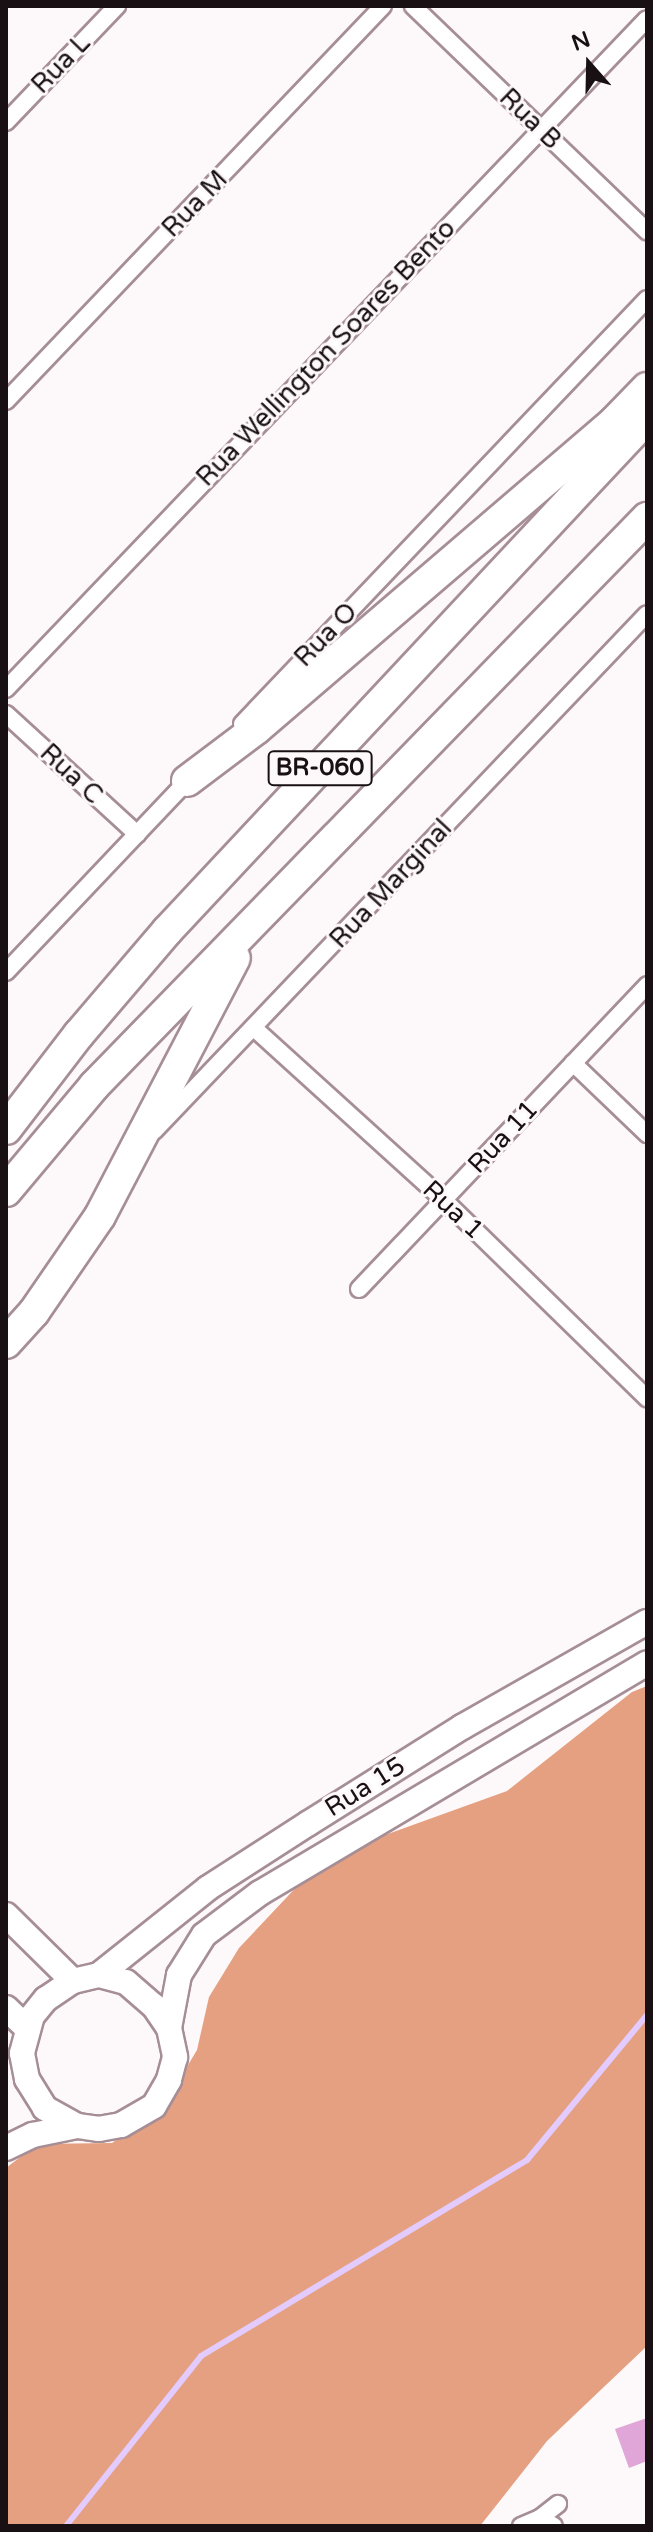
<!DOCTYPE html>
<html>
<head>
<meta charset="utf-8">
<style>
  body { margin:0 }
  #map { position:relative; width:653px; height:2532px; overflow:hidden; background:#fdf8f9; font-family:"Varela Round",sans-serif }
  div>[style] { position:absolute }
  .forest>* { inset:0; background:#e4a080 }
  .stream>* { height:6px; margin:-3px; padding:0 3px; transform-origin:3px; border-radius:3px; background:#e3cbfe }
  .building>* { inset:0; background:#dfa6d7 }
  .roads { filter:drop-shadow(2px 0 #a68e96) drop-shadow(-2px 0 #a68e96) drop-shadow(0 2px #a68e96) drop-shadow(0 -2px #a68e96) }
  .street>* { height:16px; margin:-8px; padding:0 8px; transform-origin:8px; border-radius:8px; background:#fff }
  .secondary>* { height:24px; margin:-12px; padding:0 12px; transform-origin:12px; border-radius:12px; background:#fff }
  .highway>* { height:30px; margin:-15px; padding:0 15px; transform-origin:15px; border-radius:15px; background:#fff }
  span { translate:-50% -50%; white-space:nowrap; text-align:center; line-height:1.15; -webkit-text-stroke:6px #fdf8f9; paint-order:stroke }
  .shield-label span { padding:2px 6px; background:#fdf8f9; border:2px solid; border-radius:6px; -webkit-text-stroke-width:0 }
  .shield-label { font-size:24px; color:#181013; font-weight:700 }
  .street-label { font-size:26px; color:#181013 }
  .frame { position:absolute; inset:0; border:8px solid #181013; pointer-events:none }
  .north { position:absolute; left:549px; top:24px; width:80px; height:80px; -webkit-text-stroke:6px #fdf8f9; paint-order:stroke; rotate:340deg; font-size:22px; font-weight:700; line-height:32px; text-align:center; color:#181013 }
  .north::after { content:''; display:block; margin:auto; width:28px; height:36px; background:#181013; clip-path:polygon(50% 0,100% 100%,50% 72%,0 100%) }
</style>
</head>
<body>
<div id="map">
  <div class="forest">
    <div style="clip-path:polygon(647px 1686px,647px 2346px,547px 2441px,480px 2526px,6px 2526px,6px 2168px,37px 2144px,112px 2143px,161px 2110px,197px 2050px,209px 1997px,239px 1948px,304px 1879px,349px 1848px,507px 1791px,632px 1692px)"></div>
  </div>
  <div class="stream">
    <div style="left:66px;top:2526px;width:217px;rotate:-51.5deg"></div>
    <div style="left:201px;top:2356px;width:380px;rotate:-31deg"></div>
    <div style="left:527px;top:2160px;width:188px;rotate:-50.4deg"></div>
  </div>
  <div class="building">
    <div style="clip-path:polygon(647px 2418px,647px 2461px,629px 2468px,615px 2429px)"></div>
  </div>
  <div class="roads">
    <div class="street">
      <div style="left:413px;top:6px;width:325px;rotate:43.9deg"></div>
      <div style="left:6px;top:122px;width:161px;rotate:-46.3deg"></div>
      <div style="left:6px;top:401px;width:546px;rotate:-46.34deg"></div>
      <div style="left:6px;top:689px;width:927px;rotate:-46.27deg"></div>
      <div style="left:6px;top:714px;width:178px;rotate:42.5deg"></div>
      <div style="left:242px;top:724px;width:587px;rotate:-46.38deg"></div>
      <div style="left:6px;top:972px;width:267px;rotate:-46.5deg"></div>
      <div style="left:254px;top:1028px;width:256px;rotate:42.2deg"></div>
      <div style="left:444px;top:1200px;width:284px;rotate:44.3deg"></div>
      <div style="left:573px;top:1063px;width:103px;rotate:43.8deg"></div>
      <div style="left:154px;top:1131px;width:714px;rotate:-46.36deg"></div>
      <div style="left:359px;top:1289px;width:419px;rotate:-46.5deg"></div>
      <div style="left:540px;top:2518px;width:23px;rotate:-38deg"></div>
      <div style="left:521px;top:2526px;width:21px;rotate:-23deg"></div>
      <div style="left:540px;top:2518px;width:16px;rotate:30deg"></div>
    </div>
    <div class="secondary">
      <div style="left:6px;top:1915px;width:94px;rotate:44.6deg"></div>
      <div style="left:73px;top:1981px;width:27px;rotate:-13deg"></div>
      <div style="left:99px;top:1975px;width:28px;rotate:15deg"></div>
      <div style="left:126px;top:1982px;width:37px;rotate:41deg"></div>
      <div style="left:154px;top:2006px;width:27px;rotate:56deg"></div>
      <div style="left:169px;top:2028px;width:30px;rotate:78deg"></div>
      <div style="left:175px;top:2057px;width:24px;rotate:105deg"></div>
      <div style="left:169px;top:2080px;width:30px;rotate:120deg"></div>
      <div style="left:154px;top:2106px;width:38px;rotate:150deg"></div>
      <div style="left:121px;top:2125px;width:22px;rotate:170deg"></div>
      <div style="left:99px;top:2129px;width:22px;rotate:-172deg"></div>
      <div style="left:77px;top:2126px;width:37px;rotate:-151deg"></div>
      <div style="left:45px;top:2108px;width:34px;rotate:-122deg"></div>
      <div style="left:27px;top:2079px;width:26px;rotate:-101deg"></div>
      <div style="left:22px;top:2053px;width:38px;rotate:-75deg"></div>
      <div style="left:32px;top:2016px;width:22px;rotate:-51deg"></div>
      <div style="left:46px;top:1999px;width:32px;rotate:-34deg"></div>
      <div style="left:99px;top:1975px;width:139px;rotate:-38.6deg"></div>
      <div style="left:208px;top:1888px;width:120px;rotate:-32.8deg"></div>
      <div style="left:309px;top:1823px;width:181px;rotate:-32.1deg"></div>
      <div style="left:462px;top:1727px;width:213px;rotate:-29.6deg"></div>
      <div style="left:6px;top:2008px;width:29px;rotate:44deg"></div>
      <div style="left:169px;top:2028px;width:54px;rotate:-79.3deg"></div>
      <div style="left:179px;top:1975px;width:47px;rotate:-58deg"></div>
      <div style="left:204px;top:1935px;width:70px;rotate:-36.9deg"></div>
      <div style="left:260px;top:1893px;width:450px;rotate:-30.7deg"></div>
      <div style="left:6px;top:2148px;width:30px;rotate:-26deg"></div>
      <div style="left:33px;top:2135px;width:45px;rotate:-11.6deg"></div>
    </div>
    <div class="highway">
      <div style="left:187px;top:781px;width:86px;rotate:-37deg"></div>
      <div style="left:256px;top:729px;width:473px;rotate:-40.6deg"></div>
      <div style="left:615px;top:421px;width:46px;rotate:-45.9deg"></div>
      <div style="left:6px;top:1129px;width:120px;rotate:-52.5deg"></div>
      <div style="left:79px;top:1034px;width:135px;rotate:-49.5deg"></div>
      <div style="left:167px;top:931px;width:703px;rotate:-46.9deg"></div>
      <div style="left:6px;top:1191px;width:137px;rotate:-50deg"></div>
      <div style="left:94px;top:1086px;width:793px;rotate:-45.77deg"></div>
      <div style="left:6px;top:1343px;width:42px;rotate:-47.9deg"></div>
      <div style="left:34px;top:1312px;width:116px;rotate:-55.5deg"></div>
      <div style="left:100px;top:1216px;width:291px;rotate:-62.4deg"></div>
    </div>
  </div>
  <div class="shield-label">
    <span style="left:320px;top:768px">BR-060</span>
  </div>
  <div class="street-label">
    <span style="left:61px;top:64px;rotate:-46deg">Rua L</span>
    <span style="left:530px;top:119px;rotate:44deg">Rua B</span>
    <span style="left:195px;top:204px;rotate:-46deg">Rua M</span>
    <span style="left:326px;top:353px;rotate:-46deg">Rua Wellington Soares Bento</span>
    <span style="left:326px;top:635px;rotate:-46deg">Rua O</span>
    <span style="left:71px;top:774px;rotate:43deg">Rua C</span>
    <span style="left:391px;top:884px;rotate:-47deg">Rua Marginal</span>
    <span style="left:503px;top:1137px;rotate:-47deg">Rua 11</span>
    <span style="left:453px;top:1210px;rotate:43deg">Rua 1</span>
    <span style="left:365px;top:1787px;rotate:-32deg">Rua 15</span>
  </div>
  <div class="frame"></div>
  <div class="north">N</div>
</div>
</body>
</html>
